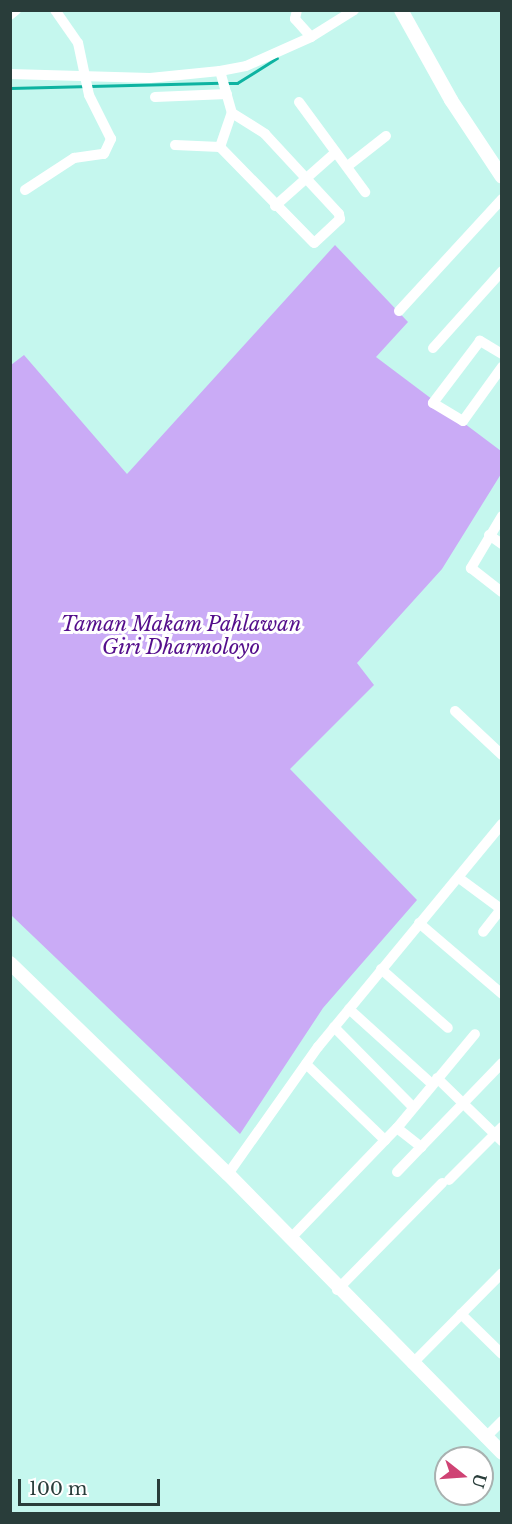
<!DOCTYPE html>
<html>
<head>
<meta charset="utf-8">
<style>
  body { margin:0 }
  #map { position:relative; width:512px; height:1524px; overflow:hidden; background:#c5f7ee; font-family:"Libre Baskerville",serif }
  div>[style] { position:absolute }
  .green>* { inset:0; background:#caabf6 }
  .stream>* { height:3px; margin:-1.5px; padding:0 1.5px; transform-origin:1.5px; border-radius:1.5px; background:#0eb3a1 }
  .minor>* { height:10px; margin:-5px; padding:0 5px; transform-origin:5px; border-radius:5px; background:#fff }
  .major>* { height:14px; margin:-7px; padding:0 7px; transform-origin:7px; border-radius:7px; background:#fff }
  span { translate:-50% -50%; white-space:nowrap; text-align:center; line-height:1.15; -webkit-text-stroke:6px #fff; paint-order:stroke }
  .park-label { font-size:20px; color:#540e8b; font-style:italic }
  .frame { position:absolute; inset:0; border:12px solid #293d3a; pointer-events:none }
  .north { position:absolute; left:434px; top:1446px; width:60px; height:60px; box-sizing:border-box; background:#fff; border:2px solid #a9b1b0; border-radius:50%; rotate:107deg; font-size:16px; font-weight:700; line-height:24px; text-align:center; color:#293d3a }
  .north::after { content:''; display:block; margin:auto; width:21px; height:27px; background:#cf4374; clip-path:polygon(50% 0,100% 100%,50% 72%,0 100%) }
  .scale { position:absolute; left:18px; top:1479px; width:142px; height:27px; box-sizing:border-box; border:3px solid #293d3a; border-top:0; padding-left:8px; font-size:18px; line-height:21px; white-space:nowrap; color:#293d3a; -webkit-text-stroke:4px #fff; paint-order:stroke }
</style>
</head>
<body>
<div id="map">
  <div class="green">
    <div style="clip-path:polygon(335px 245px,408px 322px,376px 357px,501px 451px,501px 474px,442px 569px,357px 663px,374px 685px,290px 769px,417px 900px,323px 1008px,240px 1134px,11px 915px,11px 365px,24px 355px,127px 474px)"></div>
  </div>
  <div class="stream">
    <div style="left:227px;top:83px;width:10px"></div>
    <div style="left:237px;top:83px;width:47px;rotate:-32deg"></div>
    <div style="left:10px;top:88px;width:211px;rotate:-1.4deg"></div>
  </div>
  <div class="minor">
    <div style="left:297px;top:10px;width:9px;rotate:103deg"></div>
    <div style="left:295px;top:19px;width:24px;rotate:48deg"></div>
    <div style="left:10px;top:15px;width:8px;rotate:-40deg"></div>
    <div style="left:220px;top:71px;width:44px;rotate:74.1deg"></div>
    <div style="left:232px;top:113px;width:39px;rotate:32deg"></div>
    <div style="left:265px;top:134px;width:109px;rotate:47.2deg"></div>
    <div style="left:339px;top:214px;width:5px;rotate:79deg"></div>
    <div style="left:340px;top:219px;width:35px;rotate:137deg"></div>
    <div style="left:314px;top:243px;width:134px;rotate:-134.4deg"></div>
    <div style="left:220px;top:147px;width:36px;rotate:-71deg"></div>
    <div style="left:10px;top:74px;width:140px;rotate:1.6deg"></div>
    <div style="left:150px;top:78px;width:70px;rotate:-5.7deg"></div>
    <div style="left:220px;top:71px;width:26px;rotate:-11deg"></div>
    <div style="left:246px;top:66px;width:71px;rotate:-24deg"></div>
    <div style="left:311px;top:37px;width:51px;rotate:-32.1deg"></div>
    <div style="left:155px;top:97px;width:72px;rotate:-2.4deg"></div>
    <div style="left:299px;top:102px;width:112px;rotate:53.7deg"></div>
    <div style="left:175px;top:145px;width:45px;rotate:2.5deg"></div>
    <div style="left:349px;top:165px;width:47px;rotate:-38.1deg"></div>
    <div style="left:25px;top:190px;width:59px;rotate:-33.1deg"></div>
    <div style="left:74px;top:158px;width:30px;rotate:-8deg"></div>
    <div style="left:104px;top:154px;width:17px;rotate:-65deg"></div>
    <div style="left:111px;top:139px;width:49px;rotate:-116.6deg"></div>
    <div style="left:89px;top:95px;width:53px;rotate:-101.9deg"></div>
    <div style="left:78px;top:43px;width:40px;rotate:-124.9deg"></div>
    <div style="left:275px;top:206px;width:81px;rotate:-41.5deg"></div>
    <div style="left:399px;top:311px;width:152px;rotate:-47.4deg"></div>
    <div style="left:433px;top:348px;width:103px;rotate:-48.1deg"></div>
    <div style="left:502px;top:354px;width:26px;rotate:-149deg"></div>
    <div style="left:480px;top:341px;width:78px;rotate:127.2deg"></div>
    <div style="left:433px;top:403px;width:35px;rotate:31deg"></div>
    <div style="left:463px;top:421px;width:67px;rotate:-54.2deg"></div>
    <div style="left:502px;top:516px;width:61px;rotate:120.8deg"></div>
    <div style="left:471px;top:568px;width:39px;rotate:38deg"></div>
    <div style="left:489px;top:535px;width:16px;rotate:35deg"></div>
    <div style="left:455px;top:711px;width:64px;rotate:43.1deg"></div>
    <div style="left:459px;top:878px;width:52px;rotate:36.4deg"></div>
    <div style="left:501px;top:909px;width:29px;rotate:128deg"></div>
    <div style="left:419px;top:923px;width:109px;rotate:40.5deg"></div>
    <div style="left:381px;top:969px;width:89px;rotate:41.4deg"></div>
    <div style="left:349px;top:1009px;width:112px;rotate:42.1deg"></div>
    <div style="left:334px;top:1027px;width:112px;rotate:45.4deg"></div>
    <div style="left:306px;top:1064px;width:110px;rotate:43.9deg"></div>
    <div style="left:437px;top:1078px;width:91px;rotate:44.1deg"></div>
    <div style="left:397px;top:1128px;width:122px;rotate:-50.3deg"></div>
    <div style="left:397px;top:1172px;width:35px;rotate:-46deg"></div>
    <div style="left:228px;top:1174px;width:156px;rotate:-54.7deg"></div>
    <div style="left:318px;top:1047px;width:289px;rotate:-50.5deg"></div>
    <div style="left:449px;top:1180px;width:75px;rotate:-45deg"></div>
    <div style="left:290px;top:1239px;width:154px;rotate:-46.1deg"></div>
    <div style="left:397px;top:1128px;width:31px;rotate:38deg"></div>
    <div style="left:421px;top:1147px;width:117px;rotate:-46deg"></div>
    <div style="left:337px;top:1290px;width:150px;rotate:-45.5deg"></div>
    <div style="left:461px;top:1314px;width:57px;rotate:44.3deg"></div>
    <div style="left:412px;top:1364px;width:128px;rotate:-45.3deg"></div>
    <div style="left:485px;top:1438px;width:24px;rotate:-45deg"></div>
  </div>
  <div class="major">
    <div style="left:401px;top:10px;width:103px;rotate:60.9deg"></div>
    <div style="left:451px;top:100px;width:92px;rotate:56.5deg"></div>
    <div style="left:10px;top:963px;width:303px;rotate:44.1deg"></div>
    <div style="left:228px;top:1174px;width:391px;rotate:45.5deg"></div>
  </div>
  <div class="park-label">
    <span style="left:181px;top:636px">Taman Makam Pahlawan<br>Giri Dharmoloyo</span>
  </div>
  <div class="frame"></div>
  <div class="north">U</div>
  <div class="scale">100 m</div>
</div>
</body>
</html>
